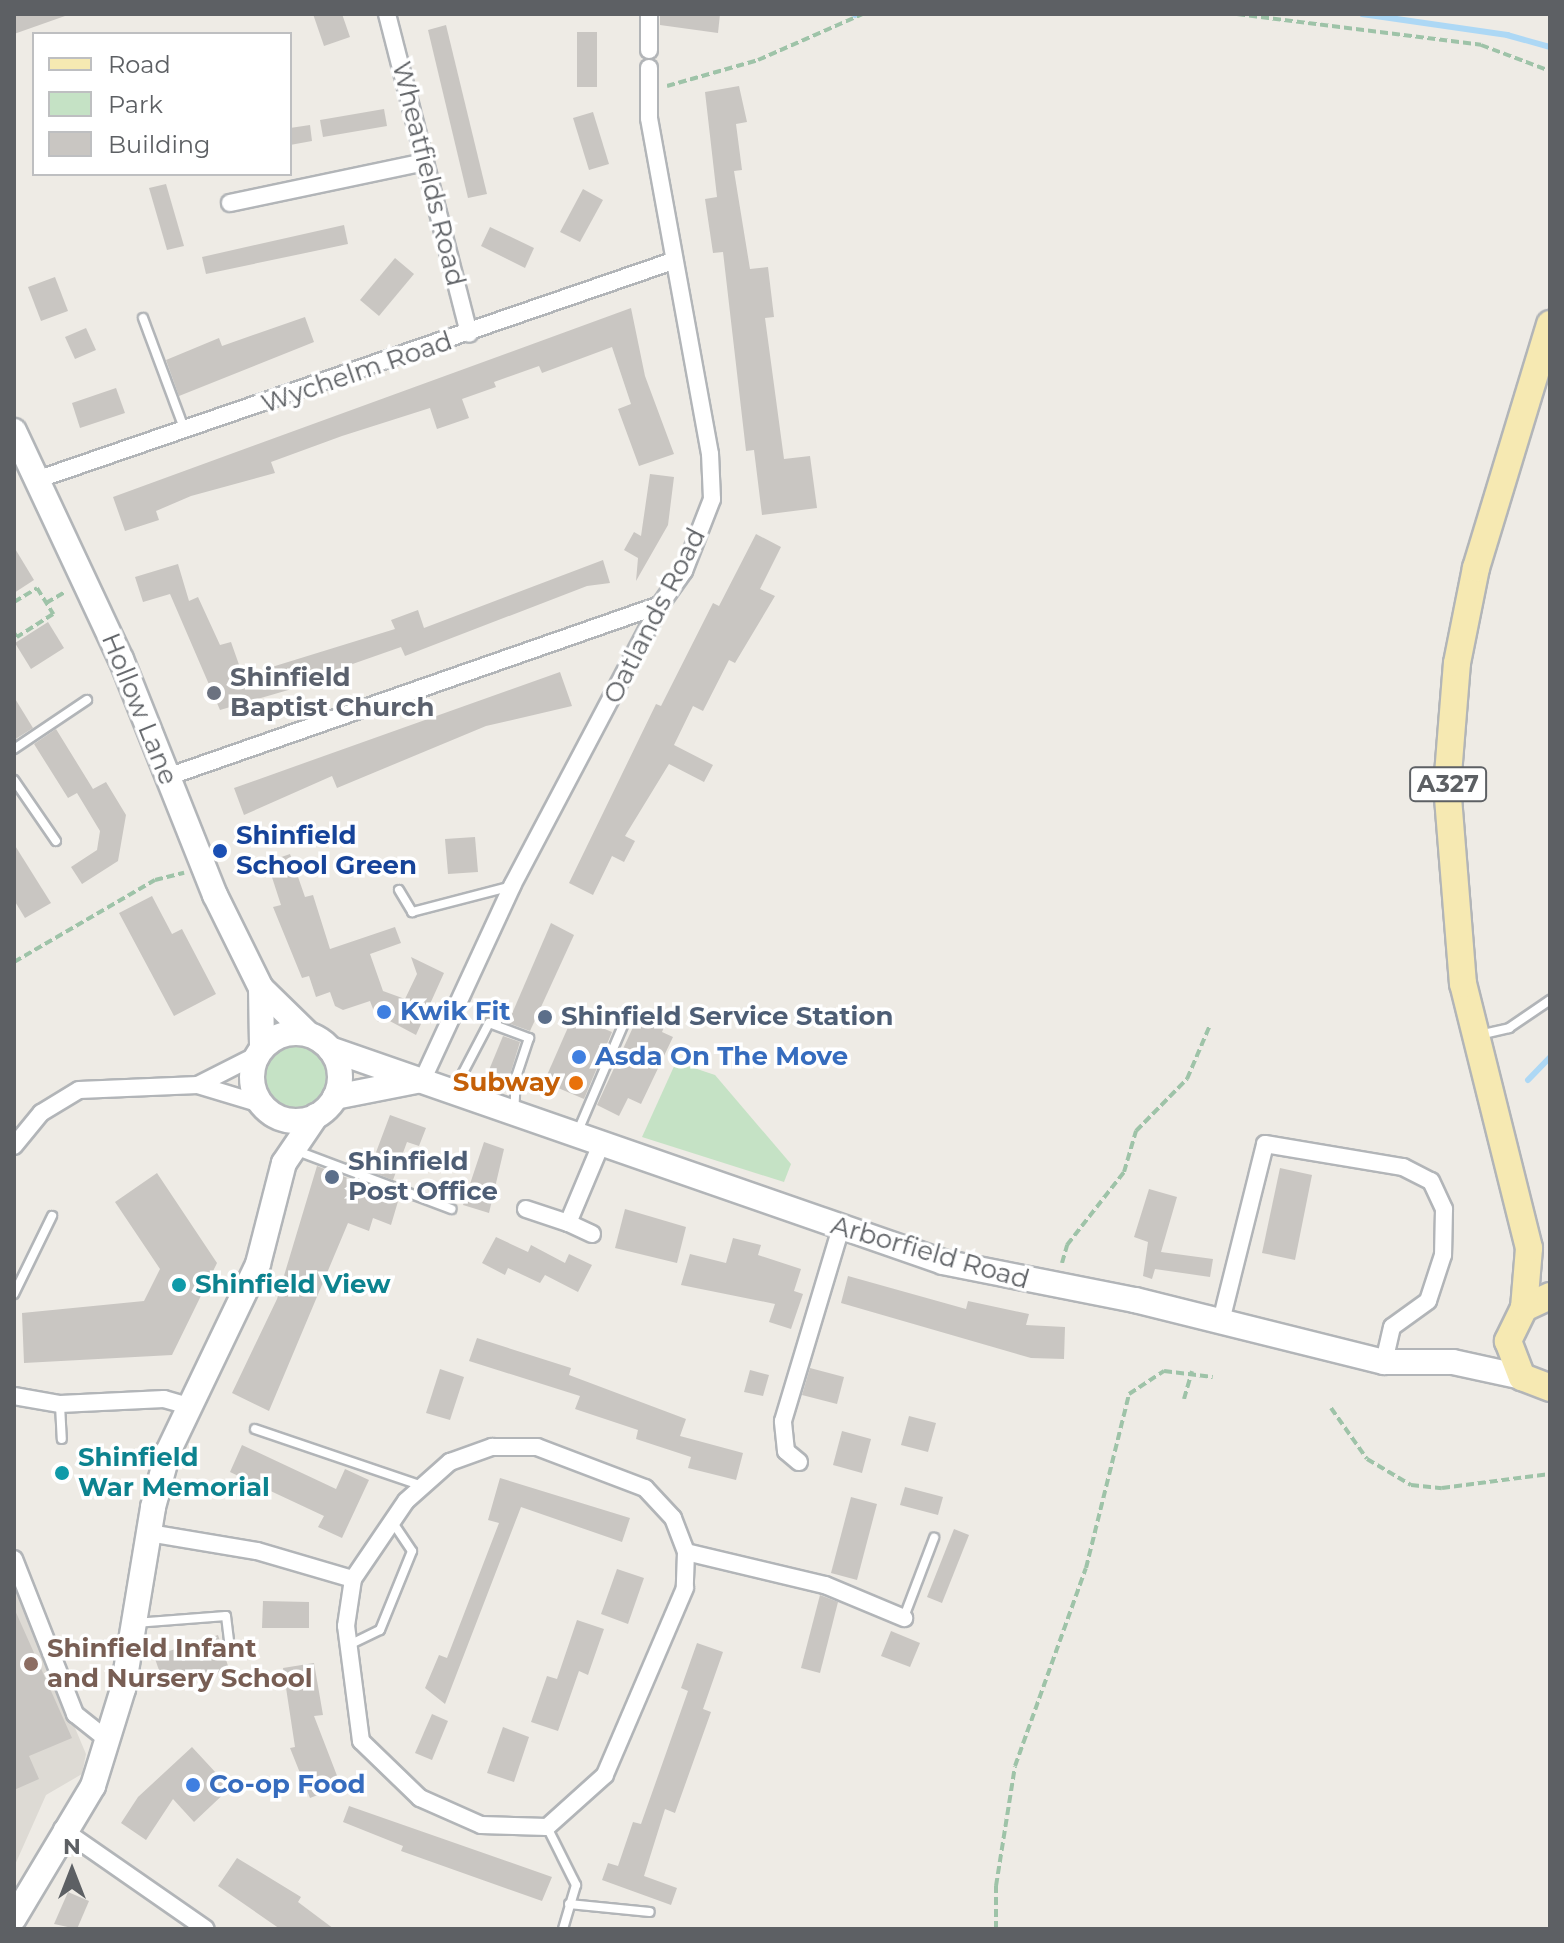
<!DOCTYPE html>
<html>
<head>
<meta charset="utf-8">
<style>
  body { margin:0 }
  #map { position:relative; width:1564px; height:1943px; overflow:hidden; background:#eeebe5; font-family:Montserrat,sans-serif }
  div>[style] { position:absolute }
  .education>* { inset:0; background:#dddad4 }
  .green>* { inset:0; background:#c5e2c5 }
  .round { border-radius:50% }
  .stream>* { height:6px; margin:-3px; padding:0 3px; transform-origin:3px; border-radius:3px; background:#add8f5 }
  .building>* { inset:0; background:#c9c6c2 }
  .path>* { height:4px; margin-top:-2px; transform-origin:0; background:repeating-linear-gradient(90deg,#9ec3a8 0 8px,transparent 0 12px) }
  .roads { filter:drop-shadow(2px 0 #b2b5b8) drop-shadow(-2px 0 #b2b5b8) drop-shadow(0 2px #b2b5b8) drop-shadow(0 -2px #b2b5b8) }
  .service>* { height:8px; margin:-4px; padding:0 4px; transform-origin:4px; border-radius:4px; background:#fff }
  .minor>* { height:16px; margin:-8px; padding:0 8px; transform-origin:8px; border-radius:8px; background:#fff }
  .secondary>* { height:24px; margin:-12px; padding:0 12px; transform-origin:12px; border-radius:12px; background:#fff }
  .secondary>.ring { margin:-12px; padding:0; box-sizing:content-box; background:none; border:24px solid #fff; border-radius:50% }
  .primary>* { height:26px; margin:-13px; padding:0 13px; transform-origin:13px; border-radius:13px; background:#f6e9b2 }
  .dots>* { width:22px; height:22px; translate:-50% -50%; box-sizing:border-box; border:4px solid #fff; border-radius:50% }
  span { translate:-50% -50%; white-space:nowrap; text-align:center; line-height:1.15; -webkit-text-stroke:7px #fff; paint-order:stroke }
  .shield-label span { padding:2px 6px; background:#fff; border:2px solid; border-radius:6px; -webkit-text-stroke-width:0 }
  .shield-label { font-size:24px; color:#5d6064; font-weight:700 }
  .street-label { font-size:26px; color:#5d6064 }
  .worship-label { font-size:26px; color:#5b616d; font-weight:700 }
  .left { translate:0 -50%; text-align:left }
  .transit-label { font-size:26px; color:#164399; font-weight:700 }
  .shop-label { font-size:26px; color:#366cbe; font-weight:700 }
  .service-label { font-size:26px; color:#4e5e75; font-weight:700 }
  .food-label { font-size:26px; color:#c56008; font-weight:700 }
  .right { translate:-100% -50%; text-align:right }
  .culture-label { font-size:26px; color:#0d838f; font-weight:700 }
  .education-label { font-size:26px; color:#785e54; font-weight:700 }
  .frame { position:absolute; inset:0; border:16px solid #5d6064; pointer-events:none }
  .legend { position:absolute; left:32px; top:32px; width:260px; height:144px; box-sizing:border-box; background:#fff; border:2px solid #bebfc1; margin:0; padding:10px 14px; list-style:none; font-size:24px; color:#5d6064 }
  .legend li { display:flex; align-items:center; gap:16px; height:40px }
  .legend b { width:40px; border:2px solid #bebfc1 }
  .north { position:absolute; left:32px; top:1831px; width:80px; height:80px; -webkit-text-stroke:6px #fff; paint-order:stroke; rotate:0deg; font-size:22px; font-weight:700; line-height:32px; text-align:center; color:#5d6064 }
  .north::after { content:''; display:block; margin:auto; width:28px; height:36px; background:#5d6064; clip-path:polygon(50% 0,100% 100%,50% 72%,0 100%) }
</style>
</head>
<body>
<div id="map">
  <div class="education">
    <div style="clip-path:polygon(14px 1583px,86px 1754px,82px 1774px,46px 1795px,14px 1867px)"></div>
  </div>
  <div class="green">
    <div class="round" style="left:261px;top:1043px;width:68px;height:68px"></div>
    <div style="clip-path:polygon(676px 1062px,715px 1075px,791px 1164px,784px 1182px,642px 1137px)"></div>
  </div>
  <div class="stream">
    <div style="left:1362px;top:14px;width:147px;rotate:8.2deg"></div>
    <div style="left:1507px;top:35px;width:45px;rotate:15.6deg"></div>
    <div style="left:855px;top:15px;width:1px;rotate:-45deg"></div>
    <div style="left:1528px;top:1080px;width:32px;rotate:-46deg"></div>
  </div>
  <div class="building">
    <div style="clip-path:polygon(14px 14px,64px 14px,65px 16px,14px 34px)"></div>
    <div style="clip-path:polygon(313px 14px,342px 14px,350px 37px,324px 46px)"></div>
    <div style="clip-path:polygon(660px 14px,720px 14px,718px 33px,660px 25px)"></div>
    <div style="clip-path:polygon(446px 25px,487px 194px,468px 198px,428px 30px)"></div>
    <div style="clip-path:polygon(577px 32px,597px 32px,597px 87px,577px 87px)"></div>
    <div style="clip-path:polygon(739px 86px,747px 122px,736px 124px,742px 170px,734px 171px,750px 269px,768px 267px,774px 317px,765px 318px,784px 459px,810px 456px,817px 508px,762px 515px,754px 450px,746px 451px,723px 252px,713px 253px,705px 199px,717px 197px,705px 92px)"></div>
    <div style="clip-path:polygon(384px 109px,387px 126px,323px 137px,320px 120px)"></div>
    <div style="clip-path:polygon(593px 112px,609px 164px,589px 170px,573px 118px)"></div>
    <div style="clip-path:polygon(310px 125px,312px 141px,290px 145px,290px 128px)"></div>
    <div style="clip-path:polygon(166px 184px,184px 246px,167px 250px,149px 188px)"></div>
    <div style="clip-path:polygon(583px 189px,603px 200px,580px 242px,560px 232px)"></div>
    <div style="clip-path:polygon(344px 225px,348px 244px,206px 274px,202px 257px)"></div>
    <div style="clip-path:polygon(490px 227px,534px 248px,525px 268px,481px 246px)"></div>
    <div style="clip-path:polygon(395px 258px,414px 274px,379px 316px,360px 300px)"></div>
    <div style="clip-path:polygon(55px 277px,68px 311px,41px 321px,28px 287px)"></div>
    <div style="clip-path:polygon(631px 308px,645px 376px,674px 454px,639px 466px,618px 409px,631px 404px,612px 347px,542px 373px,539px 366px,494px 382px,496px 387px,462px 399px,469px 418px,437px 429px,430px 408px,342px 436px,271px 462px,275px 473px,191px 496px,156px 511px,159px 520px,125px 531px,113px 497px)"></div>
    <div style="clip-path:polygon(305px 317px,314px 342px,179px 396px,166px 360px,219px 338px,222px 346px)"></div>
    <div style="clip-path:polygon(86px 328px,96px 350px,75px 359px,65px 337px)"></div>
    <div style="clip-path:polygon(116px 388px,125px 413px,80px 428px,72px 403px)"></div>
    <div style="clip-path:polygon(650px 474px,674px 477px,668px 525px,636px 581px,638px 558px,624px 550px,634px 532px,641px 536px)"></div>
    <div style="clip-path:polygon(756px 534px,781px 547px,760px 589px,775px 596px,735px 663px,729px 660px,703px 711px,693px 706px,674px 745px,713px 765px,704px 782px,669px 764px,625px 836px,635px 841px,624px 862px,612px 856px,593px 895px,569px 883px,656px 704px,661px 706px,713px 603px,719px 606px)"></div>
    <div style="clip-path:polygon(14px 547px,34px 580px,14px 593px)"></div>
    <div style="clip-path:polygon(603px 560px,610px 583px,587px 586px,405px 656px,401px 647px,324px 674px,326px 679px,220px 710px,170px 594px,143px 602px,135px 577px,178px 564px,189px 601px,198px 597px,220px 645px,231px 642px,243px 676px,395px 629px,391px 620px,418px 610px,424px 628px)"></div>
    <div style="clip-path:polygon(48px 622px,64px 648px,31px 669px,15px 643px)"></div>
    <div style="clip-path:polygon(560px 672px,572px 706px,486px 726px,337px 788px,332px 776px,244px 815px,234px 788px)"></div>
    <div style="clip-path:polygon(14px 697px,33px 728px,14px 740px)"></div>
    <div style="clip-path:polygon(56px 729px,93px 789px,106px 782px,126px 815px,118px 861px,82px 884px,71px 867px,97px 850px,100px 831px,77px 793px,68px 798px,34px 744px)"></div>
    <div style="clip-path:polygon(475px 837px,478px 872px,448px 874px,445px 839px)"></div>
    <div style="clip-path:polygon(14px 844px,51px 903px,25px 918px,14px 900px)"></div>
    <div style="clip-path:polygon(290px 854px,305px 897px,313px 895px,330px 949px,395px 927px,401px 943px,370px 954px,383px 991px,405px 999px,417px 974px,411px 957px,444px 973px,416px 1035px,386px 1019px,378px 1022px,370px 1001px,343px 1010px,335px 1006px,330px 992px,316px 997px,309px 976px,302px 978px,273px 907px,281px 905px,267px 862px)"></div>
    <div style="clip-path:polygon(152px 896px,172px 934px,182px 929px,216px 994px,174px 1016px,119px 913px)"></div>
    <div style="clip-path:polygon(551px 923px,574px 935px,530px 1031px,508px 1023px)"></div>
    <div style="clip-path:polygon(641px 1010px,666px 1022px,662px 1032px,673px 1037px,641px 1104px,628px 1098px,619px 1116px,597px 1105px)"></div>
    <div style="clip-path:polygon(573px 1016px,612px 1032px,584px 1099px,544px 1082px)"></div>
    <div style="clip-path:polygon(503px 1036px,520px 1042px,509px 1078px,489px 1070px)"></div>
    <div style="clip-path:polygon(390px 1115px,426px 1128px,419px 1146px,407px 1142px,393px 1180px,369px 1171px)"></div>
    <div style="clip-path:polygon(484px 1142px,504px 1149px,489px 1213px,463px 1205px)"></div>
    <div style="clip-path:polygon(317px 1166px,399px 1198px,391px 1225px,373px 1218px,369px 1231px,348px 1223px,269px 1411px,232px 1393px,277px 1299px)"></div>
    <div style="clip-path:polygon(1280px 1168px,1312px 1175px,1295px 1260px,1262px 1253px)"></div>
    <div style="clip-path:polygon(157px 1173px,217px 1263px,172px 1355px,24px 1363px,22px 1313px,144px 1301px,160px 1269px,115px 1202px)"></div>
    <div style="clip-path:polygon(1149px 1189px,1177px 1197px,1161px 1252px,1213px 1259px,1210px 1277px,1155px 1269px,1152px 1279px,1143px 1276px,1148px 1242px,1134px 1237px)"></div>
    <div style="clip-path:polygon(625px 1209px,686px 1227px,677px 1263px,615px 1248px)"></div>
    <div style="clip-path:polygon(496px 1237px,528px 1252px,531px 1245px,565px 1263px,569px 1254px,592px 1265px,578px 1292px,545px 1275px,540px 1283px,508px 1268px,505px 1275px,482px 1263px)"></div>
    <div style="clip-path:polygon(733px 1238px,761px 1245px,758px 1255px,801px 1269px,794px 1291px,803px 1294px,791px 1329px,769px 1322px,775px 1304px,681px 1285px,690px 1254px,726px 1263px)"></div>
    <div style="clip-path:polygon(848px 1276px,966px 1309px,968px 1301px,1029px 1314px,1026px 1325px,1065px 1327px,1064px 1359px,1031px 1358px,841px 1303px)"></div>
    <div style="clip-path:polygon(477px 1338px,571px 1368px,569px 1375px,686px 1419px,680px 1436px,743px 1453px,736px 1480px,688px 1468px,691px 1457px,636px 1439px,638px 1430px,575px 1409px,580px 1396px,469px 1361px)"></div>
    <div style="clip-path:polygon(810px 1368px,844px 1377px,837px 1404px,802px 1395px)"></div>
    <div style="clip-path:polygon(440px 1369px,464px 1377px,450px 1420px,426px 1413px)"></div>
    <div style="clip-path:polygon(750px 1370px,769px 1375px,763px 1396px,744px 1392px)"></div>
    <div style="clip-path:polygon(909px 1416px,936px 1423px,928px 1452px,901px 1445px)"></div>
    <div style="clip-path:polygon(842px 1431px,871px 1439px,862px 1473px,833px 1465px)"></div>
    <div style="clip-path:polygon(242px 1445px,336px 1489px,345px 1469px,369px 1480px,342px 1538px,318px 1527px,324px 1516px,230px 1472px)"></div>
    <div style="clip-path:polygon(500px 1478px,630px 1518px,622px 1542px,521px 1507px,445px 1704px,425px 1688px,439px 1655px,447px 1658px,499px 1523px,488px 1520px)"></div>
    <div style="clip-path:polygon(905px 1487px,943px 1497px,938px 1515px,900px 1505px)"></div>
    <div style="clip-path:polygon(851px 1497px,877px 1504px,857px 1580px,831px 1573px)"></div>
    <div style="clip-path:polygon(954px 1529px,969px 1535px,942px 1603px,927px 1597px)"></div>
    <div style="clip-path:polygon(617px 1569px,644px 1578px,628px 1624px,601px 1614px)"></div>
    <div style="clip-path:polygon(820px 1595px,838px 1602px,820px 1673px,801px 1668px)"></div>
    <div style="clip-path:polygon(263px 1601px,309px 1602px,309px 1628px,262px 1628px)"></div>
    <div style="clip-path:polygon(14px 1608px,72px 1738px,29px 1756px,39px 1779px,14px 1790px)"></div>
    <div style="clip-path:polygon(577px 1620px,604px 1629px,588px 1675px,579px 1671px,558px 1731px,531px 1722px,547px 1676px,557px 1679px)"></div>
    <div style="clip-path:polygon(891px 1631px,920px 1643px,910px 1667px,881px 1656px)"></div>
    <div style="clip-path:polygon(218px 1635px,229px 1669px,166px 1690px,154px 1656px)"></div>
    <div style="clip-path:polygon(697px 1643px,723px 1652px,703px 1709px,711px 1712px,675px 1813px,665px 1809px,644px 1876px,677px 1888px,671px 1905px,602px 1880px,608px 1863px,618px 1866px,633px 1822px,641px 1824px,688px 1691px,681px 1688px)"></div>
    <div style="clip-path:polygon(314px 1663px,323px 1715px,314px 1716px,341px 1786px,310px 1798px,290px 1748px,295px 1747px,283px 1668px)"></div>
    <div style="clip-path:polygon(432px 1714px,448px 1721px,432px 1760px,415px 1753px)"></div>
    <div style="clip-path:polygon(503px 1727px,529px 1737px,514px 1782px,487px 1773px)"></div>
    <div style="clip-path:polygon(192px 1747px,230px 1788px,194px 1822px,173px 1799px,146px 1840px,121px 1823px,138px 1797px)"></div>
    <div style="clip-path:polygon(349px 1806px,552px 1877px,542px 1901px,401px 1851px,403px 1846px,343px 1822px)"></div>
    <div style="clip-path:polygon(237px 1858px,301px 1897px,298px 1902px,334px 1929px,280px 1929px,218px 1886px)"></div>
    <div style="clip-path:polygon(68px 1892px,89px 1901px,77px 1929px,54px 1924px)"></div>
  </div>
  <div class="path">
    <div style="left:1237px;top:14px;width:246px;rotate:7.2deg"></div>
    <div style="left:1481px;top:45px;width:74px;rotate:20.6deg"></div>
    <div style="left:667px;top:86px;width:95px;rotate:-15.9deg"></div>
    <div style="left:758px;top:60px;width:115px;rotate:-23.7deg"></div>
    <div style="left:14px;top:602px;width:27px;rotate:-31deg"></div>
    <div style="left:37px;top:588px;width:31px;rotate:58deg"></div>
    <div style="left:53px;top:614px;width:43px;rotate:147.4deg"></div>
    <div style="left:17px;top:637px;width:5px;rotate:-127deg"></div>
    <div style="left:46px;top:603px;width:22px;rotate:-30deg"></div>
    <div style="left:14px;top:962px;width:163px;rotate:-30.2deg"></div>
    <div style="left:155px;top:880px;width:30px;rotate:-14deg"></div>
    <div style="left:1062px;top:1263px;width:19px;rotate:-74deg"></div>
    <div style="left:1067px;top:1245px;width:93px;rotate:-52deg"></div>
    <div style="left:1124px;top:1172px;width:43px;rotate:-73.7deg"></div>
    <div style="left:1136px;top:1131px;width:73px;rotate:-45.6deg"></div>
    <div style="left:1187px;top:1079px;width:59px;rotate:-66.9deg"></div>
    <div style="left:1184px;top:1399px;width:29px;rotate:-74deg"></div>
    <div style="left:1331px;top:1408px;width:62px;rotate:54.8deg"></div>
    <div style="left:1367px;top:1459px;width:51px;rotate:30.6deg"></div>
    <div style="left:1411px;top:1485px;width:31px;rotate:6deg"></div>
    <div style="left:1442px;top:1488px;width:109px;rotate:-7.4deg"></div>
    <div style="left:996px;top:1929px;width:43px;rotate:-90deg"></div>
    <div style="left:996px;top:1886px;width:121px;rotate:-81deg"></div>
    <div style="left:1015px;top:1766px;width:210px;rotate:-70.3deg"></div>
    <div style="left:1086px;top:1568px;width:179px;rotate:-76.1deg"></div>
    <div style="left:1129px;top:1394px;width:42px;rotate:-33.3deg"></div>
    <div style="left:1164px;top:1371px;width:49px;rotate:7deg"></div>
  </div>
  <div class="roads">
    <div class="service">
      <div style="left:143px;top:318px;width:121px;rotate:69.6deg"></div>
      <div style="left:14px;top:749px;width:88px;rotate:-33.9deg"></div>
      <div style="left:14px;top:780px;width:74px;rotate:55.5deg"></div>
      <div style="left:399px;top:890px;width:26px;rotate:59deg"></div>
      <div style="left:412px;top:912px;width:103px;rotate:-14.6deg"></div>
      <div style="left:1479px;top:1035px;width:31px;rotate:-13deg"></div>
      <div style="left:1509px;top:1028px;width:50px;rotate:-34.3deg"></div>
      <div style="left:455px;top:1088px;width:73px;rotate:-62.4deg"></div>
      <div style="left:489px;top:1023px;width:43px;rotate:20.6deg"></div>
      <div style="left:529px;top:1038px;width:41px;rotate:108.4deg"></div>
      <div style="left:516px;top:1077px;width:33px;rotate:93deg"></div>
      <div style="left:578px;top:1131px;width:117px;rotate:-66.9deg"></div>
      <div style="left:297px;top:1151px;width:165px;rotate:20.6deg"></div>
      <div style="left:14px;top:1294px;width:87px;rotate:-64deg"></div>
      <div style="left:60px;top:1405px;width:34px;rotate:87deg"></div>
      <div style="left:255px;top:1429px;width:176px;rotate:18.8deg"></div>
      <div style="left:904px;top:1617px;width:85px;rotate:-69.2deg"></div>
      <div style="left:135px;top:1623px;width:91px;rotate:-4.4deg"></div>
      <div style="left:226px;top:1616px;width:31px;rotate:83deg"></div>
      <div style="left:349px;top:1645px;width:34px;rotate:-26deg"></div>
      <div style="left:380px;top:1630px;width:85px;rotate:-67.9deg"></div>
      <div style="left:412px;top:1551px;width:34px;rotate:-124deg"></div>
      <div style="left:547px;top:1827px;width:65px;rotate:63.4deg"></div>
      <div style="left:576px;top:1885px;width:46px;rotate:106.5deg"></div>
      <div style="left:569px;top:1904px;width:81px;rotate:5.6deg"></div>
    </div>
    <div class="minor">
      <div style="left:387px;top:14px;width:330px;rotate:75.6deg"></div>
      <div style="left:649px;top:14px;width:36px;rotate:90deg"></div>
      <div style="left:230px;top:203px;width:199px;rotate:-11.9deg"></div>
      <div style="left:39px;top:479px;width:670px;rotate:-18.98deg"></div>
      <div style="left:167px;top:777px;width:522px;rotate:-19.23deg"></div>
      <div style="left:423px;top:1079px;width:213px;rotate:-65.2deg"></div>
      <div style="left:512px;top:886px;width:318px;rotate:-62.2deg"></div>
      <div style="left:660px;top:605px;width:42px;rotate:-54.8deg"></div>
      <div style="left:684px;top:571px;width:77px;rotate:-68.7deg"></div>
      <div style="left:712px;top:499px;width:45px;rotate:-92.5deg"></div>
      <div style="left:710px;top:454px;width:341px;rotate:-100.3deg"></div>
      <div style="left:649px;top:118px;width:50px;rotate:-90deg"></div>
      <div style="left:198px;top:1085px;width:66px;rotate:-27deg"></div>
      <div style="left:14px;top:1146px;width:43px;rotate:-50.7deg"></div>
      <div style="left:41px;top:1113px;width:44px;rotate:-31.2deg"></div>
      <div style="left:79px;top:1090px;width:119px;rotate:-2.4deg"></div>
      <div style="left:198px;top:1085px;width:66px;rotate:16.8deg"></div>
      <div style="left:526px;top:1209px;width:44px;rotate:18.4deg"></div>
      <div style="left:592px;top:1234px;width:26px;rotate:-155deg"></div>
      <div style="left:568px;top:1223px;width:82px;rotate:-67.2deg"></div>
      <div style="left:1221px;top:1321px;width:182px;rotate:-76deg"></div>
      <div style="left:1265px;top:1144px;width:140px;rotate:9.5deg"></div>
      <div style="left:1403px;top:1167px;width:31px;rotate:27deg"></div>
      <div style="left:1431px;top:1181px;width:31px;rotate:65deg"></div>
      <div style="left:1444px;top:1209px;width:46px;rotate:91.2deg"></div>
      <div style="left:1443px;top:1255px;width:48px;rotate:108.1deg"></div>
      <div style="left:1428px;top:1301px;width:44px;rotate:144.2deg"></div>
      <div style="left:1392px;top:1327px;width:36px;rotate:103deg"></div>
      <div style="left:14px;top:1396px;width:47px;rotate:9.9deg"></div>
      <div style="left:60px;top:1404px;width:104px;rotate:-2.8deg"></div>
      <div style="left:164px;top:1399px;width:25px;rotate:16deg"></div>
      <div style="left:799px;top:1462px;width:17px;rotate:-140deg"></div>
      <div style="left:786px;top:1451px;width:30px;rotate:-96deg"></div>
      <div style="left:783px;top:1421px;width:202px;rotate:-73.3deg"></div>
      <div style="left:149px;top:1533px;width:109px;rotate:9.5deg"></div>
      <div style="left:257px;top:1551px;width:100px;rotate:16.3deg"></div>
      <div style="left:353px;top:1579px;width:94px;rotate:-55.8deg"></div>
      <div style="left:406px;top:1501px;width:59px;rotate:-41.6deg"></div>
      <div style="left:450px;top:1462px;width:45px;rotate:-19.7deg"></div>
      <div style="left:492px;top:1447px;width:45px"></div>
      <div style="left:537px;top:1447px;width:116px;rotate:20.8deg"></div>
      <div style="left:645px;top:1488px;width:41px;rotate:47deg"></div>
      <div style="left:673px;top:1518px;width:36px;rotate:69deg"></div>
      <div style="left:686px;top:1552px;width:36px;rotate:92deg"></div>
      <div style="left:685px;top:1588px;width:203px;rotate:113.2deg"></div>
      <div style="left:605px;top:1775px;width:78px;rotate:138.1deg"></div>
      <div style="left:547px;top:1827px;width:66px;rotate:-178.3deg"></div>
      <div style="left:481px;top:1825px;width:67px;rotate:-156.1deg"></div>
      <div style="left:420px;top:1798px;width:82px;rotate:-136deg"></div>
      <div style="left:361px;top:1741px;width:116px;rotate:-97.4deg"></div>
      <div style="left:346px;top:1626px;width:48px;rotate:-81.5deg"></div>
      <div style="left:686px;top:1552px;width:143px;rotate:13.4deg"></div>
      <div style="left:825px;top:1585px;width:86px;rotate:22.7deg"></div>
      <div style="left:14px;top:1559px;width:167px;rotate:68.5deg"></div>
      <div style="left:75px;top:1714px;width:43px;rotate:38.5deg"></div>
      <div style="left:62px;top:1829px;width:175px;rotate:34.8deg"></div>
    </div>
    <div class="secondary">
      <div style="left:14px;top:431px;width:252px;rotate:64.9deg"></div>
      <div style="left:121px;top:659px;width:254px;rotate:68.3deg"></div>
      <div style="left:215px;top:895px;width:104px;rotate:63.7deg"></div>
      <div style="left:261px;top:988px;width:66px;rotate:44.4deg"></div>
      <div style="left:261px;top:988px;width:60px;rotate:89deg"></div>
      <div class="ring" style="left:252px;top:1033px;width:64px;height:64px"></div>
      <div style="left:330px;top:1049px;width:649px;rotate:19.16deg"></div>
      <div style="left:943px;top:1262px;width:196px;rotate:11.2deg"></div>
      <div style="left:1135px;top:1300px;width:257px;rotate:14deg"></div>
      <div style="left:1384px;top:1362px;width:69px"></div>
      <div style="left:1453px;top:1362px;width:71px;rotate:12.3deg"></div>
      <div style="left:335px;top:1097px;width:88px;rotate:-11.2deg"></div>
      <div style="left:14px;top:1918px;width:154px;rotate:-59.1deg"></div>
      <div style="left:93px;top:1786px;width:102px;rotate:-72.8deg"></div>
      <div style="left:123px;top:1689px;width:184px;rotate:-80.6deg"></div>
      <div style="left:153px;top:1507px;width:57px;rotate:-74.7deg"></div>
      <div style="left:168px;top:1452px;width:208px;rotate:-64.4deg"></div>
      <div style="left:258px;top:1264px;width:104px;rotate:-75.6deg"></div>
      <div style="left:284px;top:1163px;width:57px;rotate:-55.8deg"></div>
    </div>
    <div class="primary">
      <div style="left:1550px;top:1296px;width:29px;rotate:155deg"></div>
      <div style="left:1524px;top:1308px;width:37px;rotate:116deg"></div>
      <div style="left:1508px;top:1341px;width:39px;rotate:69deg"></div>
      <div style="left:1522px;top:1377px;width:30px;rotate:21deg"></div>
      <div style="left:1524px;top:1308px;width:60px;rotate:-85.2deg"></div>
      <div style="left:1529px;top:1248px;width:272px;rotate:-104deg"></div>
      <div style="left:1463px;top:984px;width:198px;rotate:-94.6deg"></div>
      <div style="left:1447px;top:787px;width:124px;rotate:-85.4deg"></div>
      <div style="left:1457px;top:663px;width:97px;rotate:-78.7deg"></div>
      <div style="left:1476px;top:568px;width:255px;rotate:-73.1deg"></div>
    </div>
  </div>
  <div class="dots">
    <div style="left:214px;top:693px;background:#6b7280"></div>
    <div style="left:220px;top:851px;background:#1a4fb4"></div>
    <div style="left:384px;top:1012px;background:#3f7fe0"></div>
    <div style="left:545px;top:1017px;background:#5c6f8a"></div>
    <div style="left:579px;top:1057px;background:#3f7fe0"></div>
    <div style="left:576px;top:1083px;background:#e8710a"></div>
    <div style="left:332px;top:1177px;background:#5c6f8a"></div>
    <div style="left:179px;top:1285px;background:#0f9aa8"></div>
    <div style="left:62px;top:1473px;background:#0f9aa8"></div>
    <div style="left:31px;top:1664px;background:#8d6e63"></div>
    <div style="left:193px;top:1785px;background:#3f7fe0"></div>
  </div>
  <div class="shield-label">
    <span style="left:1448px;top:784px">A327</span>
  </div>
  <div class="street-label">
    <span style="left:428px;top:174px;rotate:76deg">Wheatfields Road</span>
    <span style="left:357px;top:373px;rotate:-19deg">Wychelm Road</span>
    <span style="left:655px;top:616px;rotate:-63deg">Oatlands Road</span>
    <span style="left:139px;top:709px;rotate:68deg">Hollow Lane</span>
    <span style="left:930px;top:1253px;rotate:16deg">Arborfield Road</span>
  </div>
  <div class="worship-label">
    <span class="left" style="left:230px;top:693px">Shinfield<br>Baptist Church</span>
  </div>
  <div class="transit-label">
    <span class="left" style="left:236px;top:851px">Shinfield<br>School Green</span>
  </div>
  <div class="shop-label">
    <span class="left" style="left:400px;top:1012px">Kwik Fit</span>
    <span class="left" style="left:595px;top:1057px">Asda On The Move</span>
    <span class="left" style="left:209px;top:1785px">Co-op Food</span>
  </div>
  <div class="service-label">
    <span class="left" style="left:561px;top:1017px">Shinfield Service Station</span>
    <span class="left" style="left:348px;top:1177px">Shinfield<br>Post Office</span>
  </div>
  <div class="food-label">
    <span class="right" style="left:560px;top:1083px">Subway</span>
  </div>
  <div class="culture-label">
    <span class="left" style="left:195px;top:1285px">Shinfield View</span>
    <span class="left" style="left:78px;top:1473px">Shinfield<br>War Memorial</span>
  </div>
  <div class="education-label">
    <span class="left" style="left:47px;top:1664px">Shinfield Infant<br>and Nursery School</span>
  </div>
  <div class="frame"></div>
  <ul class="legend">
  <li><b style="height:10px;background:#f6e9b2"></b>Road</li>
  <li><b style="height:22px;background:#c5e2c5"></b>Park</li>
  <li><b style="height:22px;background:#c9c6c2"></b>Building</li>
  </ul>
  <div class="north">N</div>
</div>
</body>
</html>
